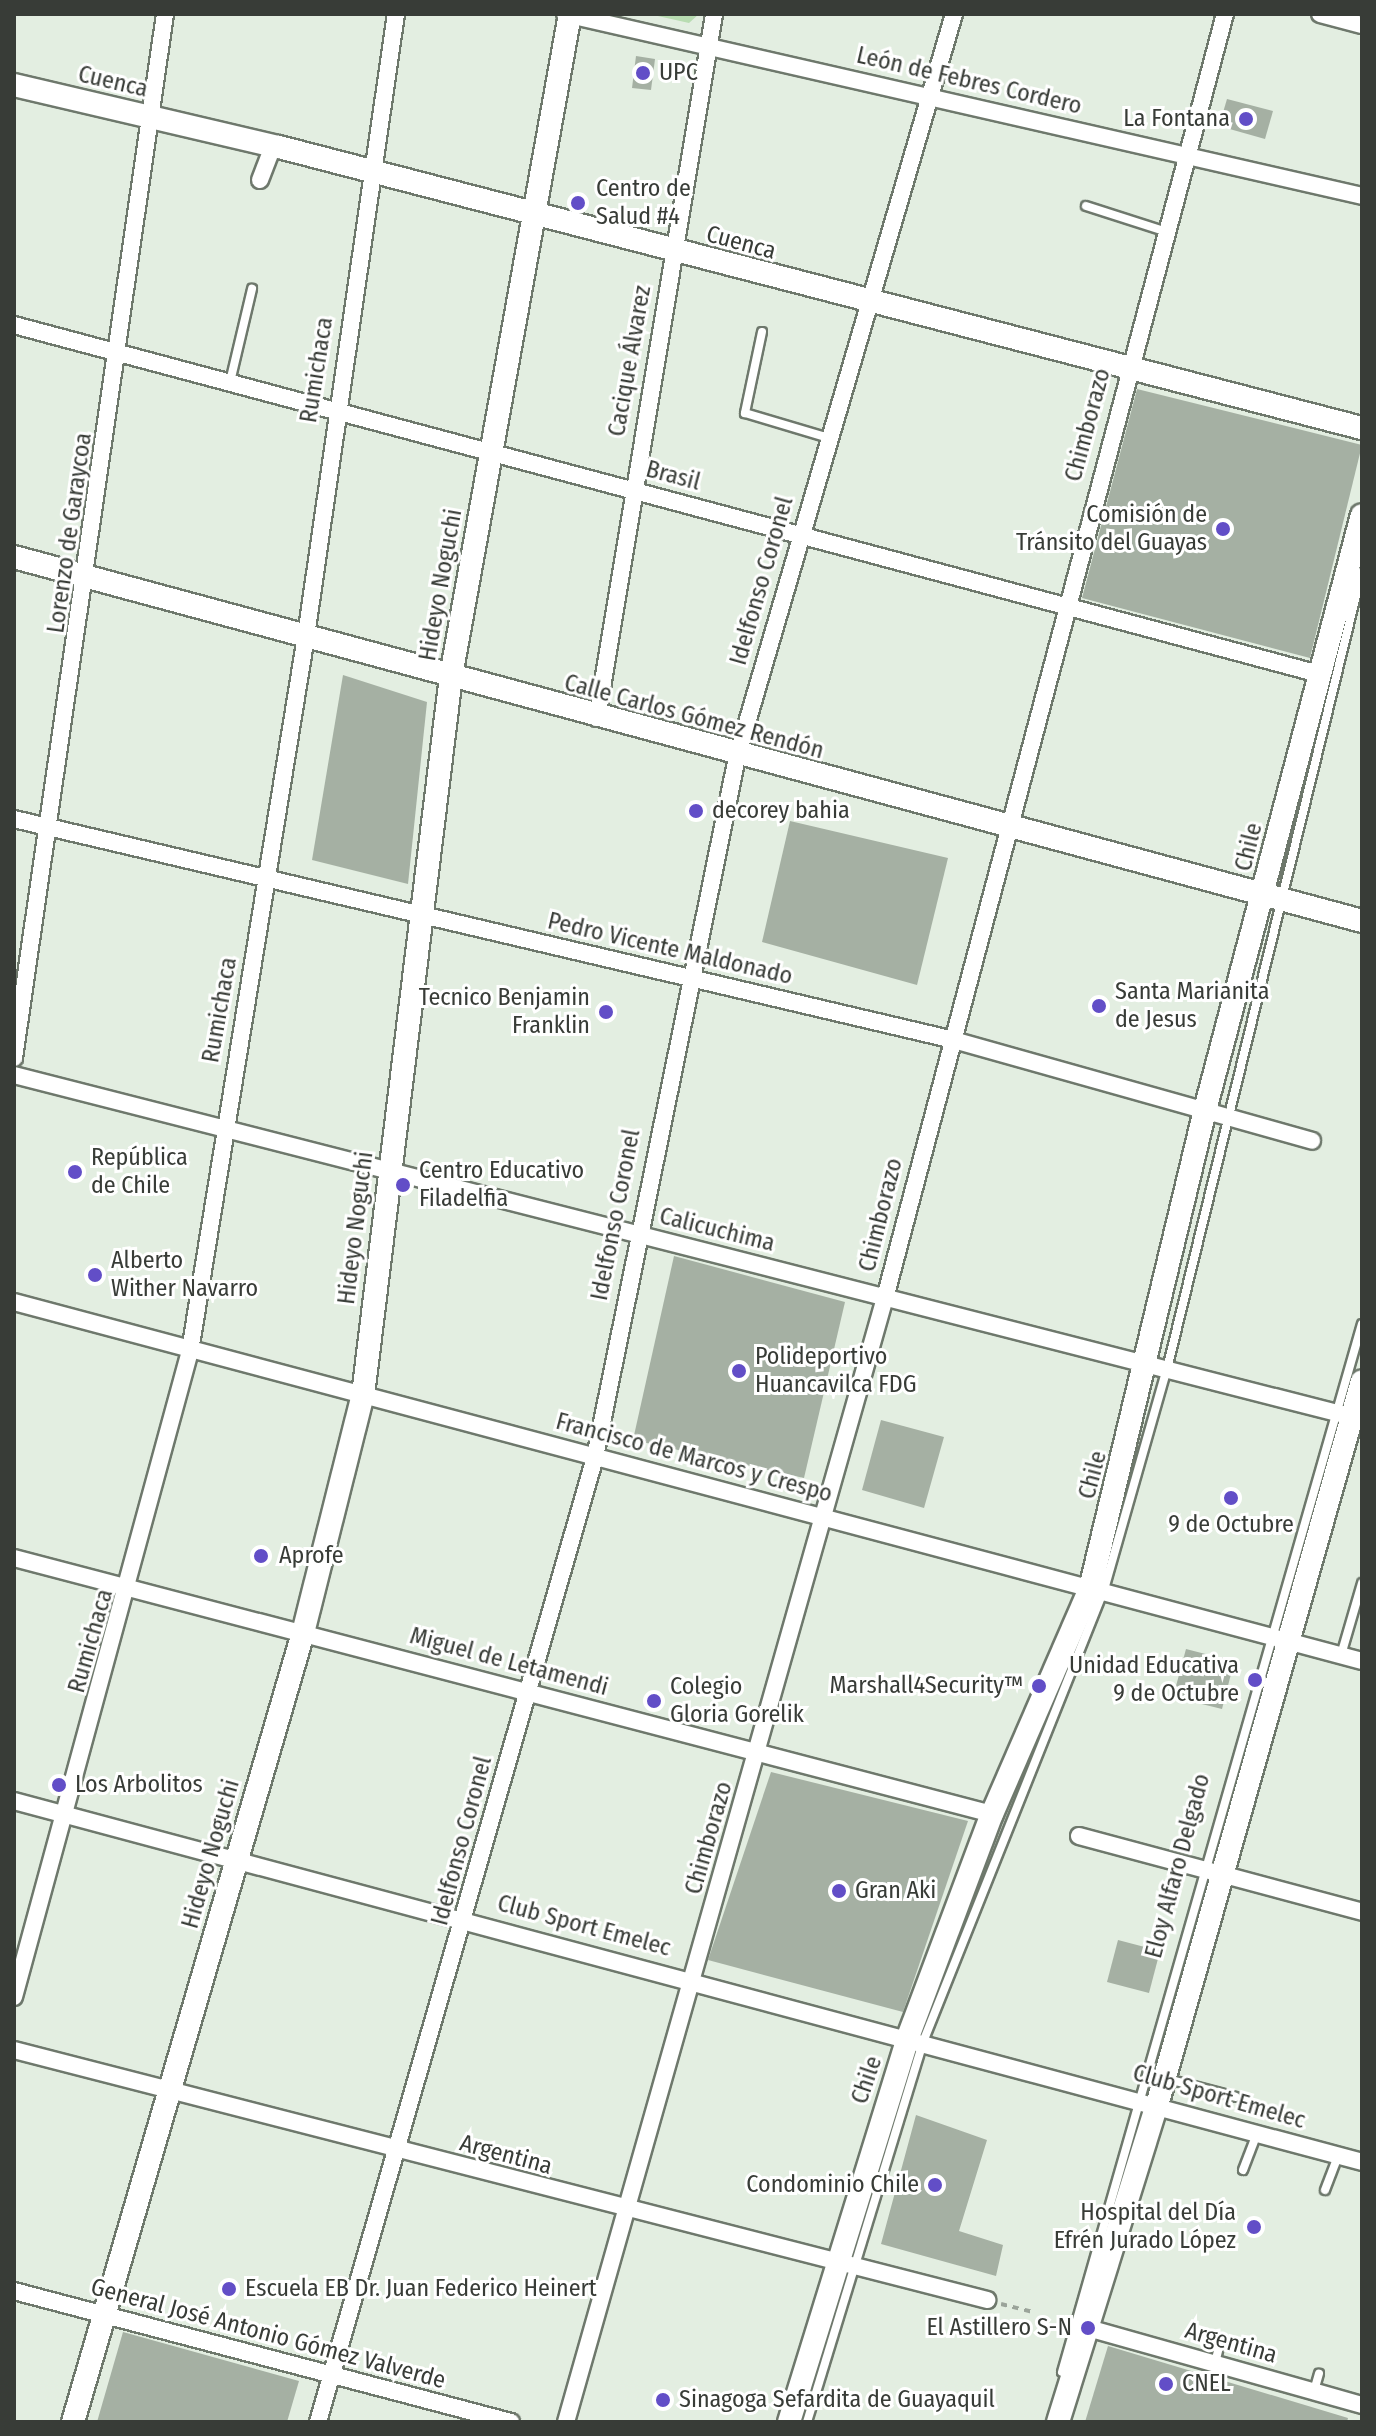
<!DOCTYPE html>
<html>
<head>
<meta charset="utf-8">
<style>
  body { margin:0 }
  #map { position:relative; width:1376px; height:2436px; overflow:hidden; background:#e3eee1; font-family:"Fira Sans Condensed",sans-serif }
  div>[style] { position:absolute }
  .green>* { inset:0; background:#b8dcb1 }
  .building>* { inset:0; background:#a5b0a3 }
  .path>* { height:4px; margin-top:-2px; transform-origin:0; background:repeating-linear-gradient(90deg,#9ba49a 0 6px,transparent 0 12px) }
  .roads { filter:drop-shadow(2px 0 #6e786c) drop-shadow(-2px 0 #6e786c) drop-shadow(0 2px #6e786c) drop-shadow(0 -2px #6e786c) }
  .lane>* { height:8px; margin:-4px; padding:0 4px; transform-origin:4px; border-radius:4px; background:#fff }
  .street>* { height:16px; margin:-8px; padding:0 8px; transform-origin:8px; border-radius:8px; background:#fff }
  .secondary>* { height:22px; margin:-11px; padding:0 11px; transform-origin:11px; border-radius:11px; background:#fff }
  .dots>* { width:22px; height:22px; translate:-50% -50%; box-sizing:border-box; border:4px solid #fff; border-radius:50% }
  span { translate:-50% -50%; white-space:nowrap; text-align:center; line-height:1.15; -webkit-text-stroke:6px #fff; paint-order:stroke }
  .poi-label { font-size:24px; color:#383c37 }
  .left { translate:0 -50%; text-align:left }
  .right { translate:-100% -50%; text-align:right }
  .street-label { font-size:24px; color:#383c37 }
  .frame { position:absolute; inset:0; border:16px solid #383c37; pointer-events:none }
</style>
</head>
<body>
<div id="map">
  <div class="green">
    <div style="clip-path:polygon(649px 14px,699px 14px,689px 23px)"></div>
  </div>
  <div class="building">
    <div style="clip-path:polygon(636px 56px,655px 59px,651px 90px,632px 88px)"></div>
    <div style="clip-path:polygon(1227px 99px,1273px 111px,1265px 139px,1219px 126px)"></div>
    <div style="clip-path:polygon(1137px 389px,1362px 445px,1310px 658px,1082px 598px)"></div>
    <div style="clip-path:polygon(343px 675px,427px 702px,408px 884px,312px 860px)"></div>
    <div style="clip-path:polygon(790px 821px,948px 858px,917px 985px,762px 942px)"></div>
    <div style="clip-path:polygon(674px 1256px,845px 1302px,804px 1478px,633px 1440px)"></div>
    <div style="clip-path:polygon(881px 1420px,944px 1437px,924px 1508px,862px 1490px)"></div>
    <div style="clip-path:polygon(1186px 1649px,1221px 1658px,1231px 1674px,1222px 1709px,1173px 1697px)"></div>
    <div style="clip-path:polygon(771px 1772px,968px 1821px,903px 2012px,708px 1960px)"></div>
    <div style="clip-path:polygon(1118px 1940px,1160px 1951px,1149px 1993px,1107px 1982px)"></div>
    <div style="clip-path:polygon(916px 2115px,987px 2140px,959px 2231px,1003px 2245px,996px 2276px,881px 2244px)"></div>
    <div style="clip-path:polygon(123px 2332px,299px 2381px,287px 2422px,97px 2422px)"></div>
    <div style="clip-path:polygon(1108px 2346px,1348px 2418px,1347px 2422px,1085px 2422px)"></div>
  </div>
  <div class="path">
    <div style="left:1001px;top:2304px;width:34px;rotate:14deg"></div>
  </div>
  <div class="roads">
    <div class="lane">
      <div style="left:1086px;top:206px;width:82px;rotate:17.8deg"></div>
      <div style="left:762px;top:332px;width:83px;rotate:101.9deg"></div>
      <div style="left:745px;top:413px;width:88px;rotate:16.6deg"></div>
      <div style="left:230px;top:382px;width:96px;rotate:-76.7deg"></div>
      <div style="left:1341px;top:1655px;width:75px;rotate:-73.7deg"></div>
      <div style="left:1164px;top:2078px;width:74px;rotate:14.8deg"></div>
      <div style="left:1243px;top:2170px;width:40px;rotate:-69deg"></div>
      <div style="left:1325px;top:2190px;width:36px;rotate:-69deg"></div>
      <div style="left:1215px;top:2363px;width:16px;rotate:-76deg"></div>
      <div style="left:1062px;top:2372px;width:1090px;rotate:-74.03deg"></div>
      <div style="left:1314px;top:2391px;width:18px;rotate:-74deg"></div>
      <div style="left:807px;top:2422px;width:397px;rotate:-73deg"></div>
      <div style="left:923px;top:2042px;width:484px;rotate:-68.2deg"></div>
      <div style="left:1103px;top:1593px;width:233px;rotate:-74.1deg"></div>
      <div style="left:1167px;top:1369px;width:821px;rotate:-76.27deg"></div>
    </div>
    <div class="street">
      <div style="left:565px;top:14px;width:818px;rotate:12.86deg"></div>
      <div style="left:1320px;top:14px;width:43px;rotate:14.7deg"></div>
      <div style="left:260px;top:180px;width:36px;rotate:-69deg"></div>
      <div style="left:14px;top:325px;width:1351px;rotate:14.97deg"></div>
      <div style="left:597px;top:718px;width:714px;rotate:-80.56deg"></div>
      <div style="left:14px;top:819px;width:962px;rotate:13.23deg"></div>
      <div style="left:950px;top:1039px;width:376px;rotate:15.7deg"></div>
      <div style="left:14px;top:1058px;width:1055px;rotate:-81.77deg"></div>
      <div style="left:14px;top:1075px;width:1390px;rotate:14.33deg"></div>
      <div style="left:14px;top:1302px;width:1395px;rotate:14.91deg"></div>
      <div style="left:14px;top:1558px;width:1011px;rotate:14.67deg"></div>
      <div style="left:14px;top:1801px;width:1396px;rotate:14.99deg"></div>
      <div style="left:1079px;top:1836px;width:293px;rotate:15deg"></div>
      <div style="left:14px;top:1997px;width:670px;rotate:-74.76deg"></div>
      <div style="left:190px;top:1351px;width:724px;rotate:-80.78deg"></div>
      <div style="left:306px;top:636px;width:628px;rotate:-81.77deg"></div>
      <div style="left:14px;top:2050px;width:1005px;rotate:14.41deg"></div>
      <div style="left:14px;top:2291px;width:514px;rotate:14.77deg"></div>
      <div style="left:1088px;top:2328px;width:285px;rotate:15.7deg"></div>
      <div style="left:318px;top:2422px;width:1004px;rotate:-73.98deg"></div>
      <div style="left:595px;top:1457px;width:714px;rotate:-78.53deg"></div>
      <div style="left:737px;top:757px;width:774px;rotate:-73.72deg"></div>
      <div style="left:566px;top:2422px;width:1168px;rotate:-74.16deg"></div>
      <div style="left:885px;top:1298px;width:1328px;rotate:-75.17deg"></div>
    </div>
    <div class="secondary">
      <div style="left:14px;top:85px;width:272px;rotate:13.2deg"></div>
      <div style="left:279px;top:147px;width:1119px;rotate:14.55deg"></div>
      <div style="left:14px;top:557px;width:1396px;rotate:15.11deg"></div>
      <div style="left:73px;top:2422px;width:822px;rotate:-73.75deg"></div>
      <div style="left:303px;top:1633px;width:245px;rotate:-75.9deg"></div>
      <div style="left:363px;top:1395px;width:724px;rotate:-83.02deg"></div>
      <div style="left:451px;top:676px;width:673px;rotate:-79.81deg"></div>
      <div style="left:789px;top:2422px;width:403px;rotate:-72.8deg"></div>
      <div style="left:908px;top:2037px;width:238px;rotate:-69.4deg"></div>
      <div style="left:992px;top:1814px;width:245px;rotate:-66.5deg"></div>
      <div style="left:1090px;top:1589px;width:493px;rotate:-76.5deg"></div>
      <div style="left:1205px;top:1110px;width:615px;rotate:-75.22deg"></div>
      <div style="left:1058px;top:2422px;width:332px;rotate:-72.7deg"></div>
      <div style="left:1157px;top:2105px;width:752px;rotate:-74.19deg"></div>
    </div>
  </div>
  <div class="dots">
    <div style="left:643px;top:73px;background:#624ec7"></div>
    <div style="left:1246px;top:119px;background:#624ec7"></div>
    <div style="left:578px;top:203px;background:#624ec7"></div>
    <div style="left:1223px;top:529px;background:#624ec7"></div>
    <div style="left:696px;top:811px;background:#624ec7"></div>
    <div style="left:1099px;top:1006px;background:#624ec7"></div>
    <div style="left:606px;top:1012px;background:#624ec7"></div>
    <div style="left:75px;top:1172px;background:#624ec7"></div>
    <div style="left:403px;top:1185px;background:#624ec7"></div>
    <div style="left:95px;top:1275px;background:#624ec7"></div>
    <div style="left:739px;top:1371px;background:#624ec7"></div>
    <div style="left:1231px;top:1498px;background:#624ec7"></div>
    <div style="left:261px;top:1556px;background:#624ec7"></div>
    <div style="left:1255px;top:1680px;background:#624ec7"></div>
    <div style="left:1039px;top:1686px;background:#624ec7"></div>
    <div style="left:654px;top:1701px;background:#624ec7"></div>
    <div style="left:59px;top:1785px;background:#624ec7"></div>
    <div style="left:839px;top:1891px;background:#624ec7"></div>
    <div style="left:935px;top:2185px;background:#624ec7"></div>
    <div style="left:1254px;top:2227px;background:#624ec7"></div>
    <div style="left:229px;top:2289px;background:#624ec7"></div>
    <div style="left:1088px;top:2328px;background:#624ec7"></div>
    <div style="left:1166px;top:2384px;background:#624ec7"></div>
    <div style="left:663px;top:2400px;background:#624ec7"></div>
  </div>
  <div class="poi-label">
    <span class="left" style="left:659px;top:73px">UPC</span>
    <span class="right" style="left:1230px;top:119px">La Fontana</span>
    <span class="left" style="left:596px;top:203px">Centro de<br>Salud #4</span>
    <span class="right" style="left:1207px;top:529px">Comisión de<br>Tránsito del Guayas</span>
    <span class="left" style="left:712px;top:811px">decorey bahia</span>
    <span class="left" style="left:1115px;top:1006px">Santa Marianita<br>de Jesus</span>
    <span class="right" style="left:590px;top:1012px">Tecnico Benjamin<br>Franklin</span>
    <span class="left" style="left:91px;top:1172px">República<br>de Chile</span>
    <span class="left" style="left:419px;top:1185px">Centro Educativo<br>Filadelfia</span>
    <span class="left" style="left:111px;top:1275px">Alberto<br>Wither Navarro</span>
    <span class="left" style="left:755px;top:1371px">Polideportivo<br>Huancavilca FDG</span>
    <span style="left:1231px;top:1525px">9 de Octubre</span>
    <span class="left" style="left:279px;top:1556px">Aprofe</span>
    <span class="right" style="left:1239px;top:1680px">Unidad Educativa<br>9 de Octubre</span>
    <span class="right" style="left:1023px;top:1686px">Marshall4Security™</span>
    <span class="left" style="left:670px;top:1701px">Colegio<br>Gloria Gorelik</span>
    <span class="left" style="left:75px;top:1785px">Los Arbolitos</span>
    <span class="left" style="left:855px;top:1891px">Gran Aki</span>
    <span class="right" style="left:919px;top:2185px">Condominio Chile</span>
    <span class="right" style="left:1236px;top:2227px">Hospital del Día<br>Efrén Jurado López</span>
    <span class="left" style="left:245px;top:2289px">Escuela EB Dr. Juan Federico Heinert</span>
    <span class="right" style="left:1072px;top:2328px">El Astillero S-N</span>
    <span class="left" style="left:1182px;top:2384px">CNEL</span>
    <span class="left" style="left:679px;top:2400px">Sinagoga Sefardita de Guayaquil</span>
  </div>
  <div class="street-label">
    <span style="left:969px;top:81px;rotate:13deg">León de Febres Cordero</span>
    <span style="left:113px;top:82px;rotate:13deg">Cuenca</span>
    <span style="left:741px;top:243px;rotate:15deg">Cuenca</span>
    <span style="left:630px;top:361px;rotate:-80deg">Cacique Álvarez</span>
    <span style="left:317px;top:370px;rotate:-81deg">Rumichaca</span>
    <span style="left:1088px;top:425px;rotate:-75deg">Chimborazo</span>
    <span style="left:673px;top:476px;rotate:15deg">Brasil</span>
    <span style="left:70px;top:533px;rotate:-82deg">Lorenzo de Garaycoa</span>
    <span style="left:762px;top:581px;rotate:-74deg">Idelfonso Coronel</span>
    <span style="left:441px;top:585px;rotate:-80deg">Hideyo Noguchi</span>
    <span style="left:694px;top:717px;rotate:15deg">Calle Carlos Gómez Rendón</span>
    <span style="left:1249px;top:847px;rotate:-76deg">Chile</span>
    <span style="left:670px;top:949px;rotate:13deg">Pedro Vicente Maldonado</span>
    <span style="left:220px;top:1010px;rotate:-80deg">Rumichaca</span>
    <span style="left:616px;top:1215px;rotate:-79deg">Idelfonso Coronel</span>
    <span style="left:881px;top:1215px;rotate:-76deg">Chimborazo</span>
    <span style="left:356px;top:1228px;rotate:-83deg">Hideyo Noguchi</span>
    <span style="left:717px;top:1230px;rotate:14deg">Calicuchima</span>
    <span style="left:694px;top:1458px;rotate:15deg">Francisco de Marcos y Crespo</span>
    <span style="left:1093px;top:1475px;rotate:-75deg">Chile</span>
    <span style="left:91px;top:1641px;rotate:-74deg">Rumichaca</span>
    <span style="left:509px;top:1662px;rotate:15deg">Miguel de Letamendi</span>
    <span style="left:709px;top:1838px;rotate:-74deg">Chimborazo</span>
    <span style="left:462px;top:1841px;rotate:-75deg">Idelfonso Coronel</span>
    <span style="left:211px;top:1854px;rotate:-74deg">Hideyo Noguchi</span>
    <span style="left:1178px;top:1866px;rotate:-75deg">Eloy Alfaro Delgado</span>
    <span style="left:584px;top:1926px;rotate:15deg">Club Sport Emelec</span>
    <span style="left:867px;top:2080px;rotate:-71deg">Chile</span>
    <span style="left:1219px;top:2097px;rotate:16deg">Club Sport Emelec</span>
    <span style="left:506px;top:2155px;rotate:15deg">Argentina</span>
    <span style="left:268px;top:2334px;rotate:15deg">General José Antonio Gómez Valverde</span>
    <span style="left:1231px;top:2343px;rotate:16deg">Argentina</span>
  </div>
  <div class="frame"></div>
</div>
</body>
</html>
